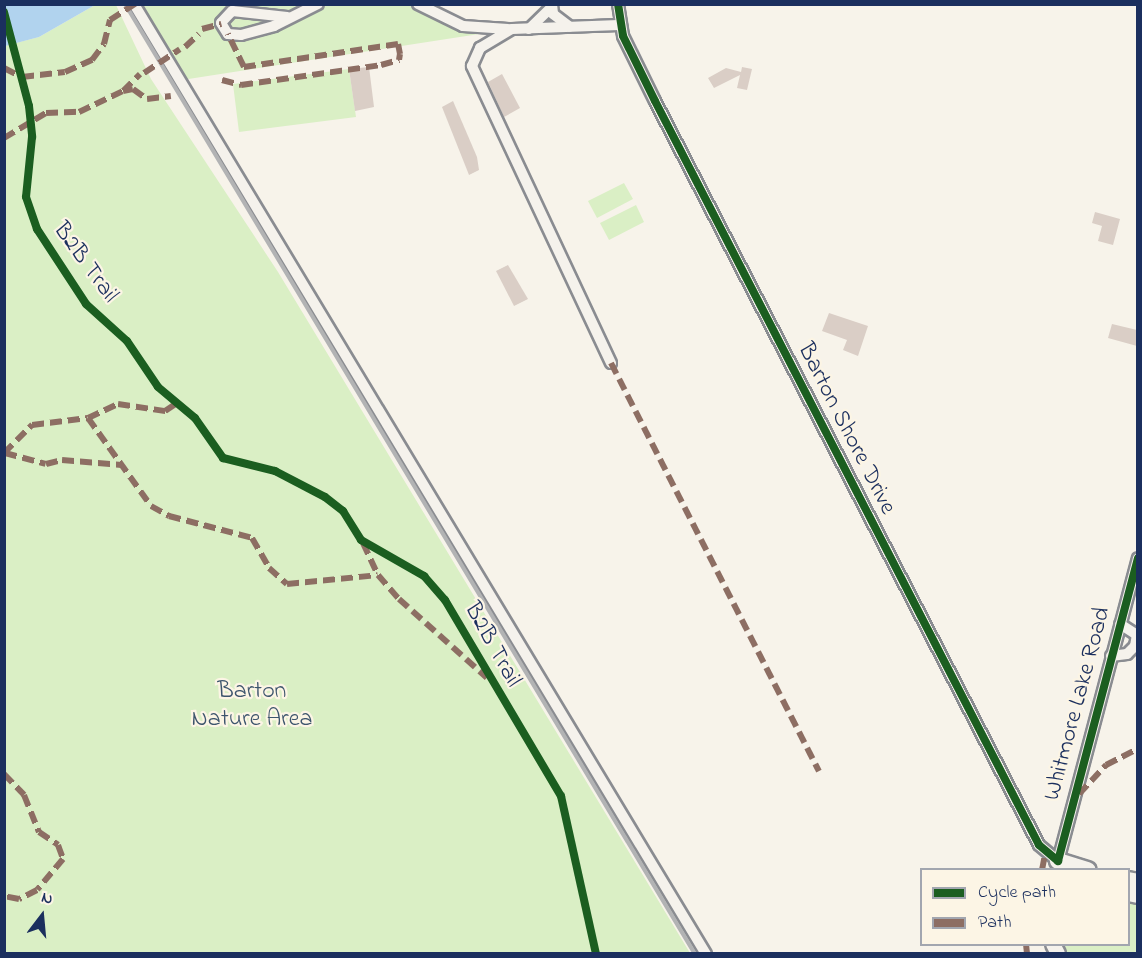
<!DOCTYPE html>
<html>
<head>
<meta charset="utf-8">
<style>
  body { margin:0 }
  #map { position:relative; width:1142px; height:958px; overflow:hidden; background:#f7f3ea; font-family:"Indie Flower",sans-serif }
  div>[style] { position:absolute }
  .green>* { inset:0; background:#daefc5 }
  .water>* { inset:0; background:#b1d3ee }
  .building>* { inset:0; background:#dacec6 }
  .roads { filter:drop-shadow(2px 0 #8a8c91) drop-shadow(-2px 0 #8a8c91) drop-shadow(0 2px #8a8c91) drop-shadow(0 -2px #8a8c91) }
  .minor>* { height:10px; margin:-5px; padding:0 5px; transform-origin:5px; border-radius:5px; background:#f5f2ec }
  .major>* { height:14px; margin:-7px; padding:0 7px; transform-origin:7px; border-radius:7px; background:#f5f2ec }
  .highway>* { height:16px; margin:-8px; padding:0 8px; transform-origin:8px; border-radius:8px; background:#f5f2ec }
  .rail>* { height:4px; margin:-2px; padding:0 2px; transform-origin:2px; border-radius:2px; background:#b2b3b4 }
  .quiet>* { height:6px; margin-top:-3px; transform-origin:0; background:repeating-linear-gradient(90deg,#8d6e63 0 12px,transparent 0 18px) }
  .cycleway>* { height:8px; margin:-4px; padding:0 4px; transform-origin:4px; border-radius:4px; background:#1b5e20 }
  span { translate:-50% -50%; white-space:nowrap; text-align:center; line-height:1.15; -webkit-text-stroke:4.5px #fcf5e5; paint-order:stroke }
  .street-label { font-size:24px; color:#1b2f5e }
  .park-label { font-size:24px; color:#3d556d }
  .frame { position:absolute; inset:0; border:6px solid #1b2f5e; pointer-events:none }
  .legend { position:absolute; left:920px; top:868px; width:210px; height:78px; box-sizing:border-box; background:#fcf5e5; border:2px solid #a2a6af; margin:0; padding:8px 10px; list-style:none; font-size:18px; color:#1b2f5e }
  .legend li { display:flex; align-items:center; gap:12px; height:30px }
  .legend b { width:30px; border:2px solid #a2a6af }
  .north { position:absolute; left:12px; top:886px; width:60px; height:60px; -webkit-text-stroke:4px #fcf5e5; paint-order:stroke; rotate:16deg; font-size:16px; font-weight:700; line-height:24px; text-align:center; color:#1b2f5e }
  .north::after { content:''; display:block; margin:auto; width:21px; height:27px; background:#1b2f5e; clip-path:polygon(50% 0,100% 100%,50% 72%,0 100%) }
</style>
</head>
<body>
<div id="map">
  <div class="green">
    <div style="clip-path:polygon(95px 5px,116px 5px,151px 79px,278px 272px,690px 953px,5px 953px,4px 46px,39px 37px)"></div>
    <div style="clip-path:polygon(136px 5px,430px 5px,443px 18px,512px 29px,182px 80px)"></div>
    <div style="clip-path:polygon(349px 69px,356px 117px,239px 132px,233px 84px)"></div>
    <div style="clip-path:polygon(624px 183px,633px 199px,597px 218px,588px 201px)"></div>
    <div style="clip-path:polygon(636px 205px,644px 222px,609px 240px,600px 223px)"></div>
    <div style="clip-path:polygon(1129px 901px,1137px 903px,1137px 953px,1056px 954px,1063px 950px,1061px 945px,1128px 944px)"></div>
  </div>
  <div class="water">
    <div style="clip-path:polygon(5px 4px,95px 4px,95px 5px,39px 37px,5px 46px)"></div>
  </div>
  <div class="building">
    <div style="clip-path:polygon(369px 67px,374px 107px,355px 111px,349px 69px)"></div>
    <div style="clip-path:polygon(742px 67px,752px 69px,747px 90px,737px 88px,740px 75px,714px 88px,708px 78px,726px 68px,741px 72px)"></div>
    <div style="clip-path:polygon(502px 74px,520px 108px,504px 117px,488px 82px)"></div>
    <div style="clip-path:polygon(453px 101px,477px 157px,479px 170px,469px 175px,442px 107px)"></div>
    <div style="clip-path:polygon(1095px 212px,1120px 219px,1113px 245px,1098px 241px,1102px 226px,1092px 223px)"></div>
    <div style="clip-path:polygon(508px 265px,528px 299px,514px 306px,496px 271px)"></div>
    <div style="clip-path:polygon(829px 313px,868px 326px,858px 356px,843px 350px,847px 340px,822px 331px)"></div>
    <div style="clip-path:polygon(1112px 324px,1137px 330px,1137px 346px,1108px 338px)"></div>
  </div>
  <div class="roads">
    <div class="minor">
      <div style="left:134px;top:4px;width:1109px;rotate:58.95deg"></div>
      <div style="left:418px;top:4px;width:50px;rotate:26.1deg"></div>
      <div style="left:463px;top:26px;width:45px;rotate:3.8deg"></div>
      <div style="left:552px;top:4px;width:10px;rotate:84deg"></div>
      <div style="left:553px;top:14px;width:21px;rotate:37deg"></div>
      <div style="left:618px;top:4px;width:32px;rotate:81deg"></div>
      <div style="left:623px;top:36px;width:72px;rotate:63.8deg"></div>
      <div style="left:655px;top:101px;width:837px;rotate:62.7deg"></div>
      <div style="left:1039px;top:845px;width:25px;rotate:40deg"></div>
      <div style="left:1058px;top:861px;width:313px;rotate:-75.2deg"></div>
      <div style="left:287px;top:17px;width:55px;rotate:-173.8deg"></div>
      <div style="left:232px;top:11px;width:16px;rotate:133deg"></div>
      <div style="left:221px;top:23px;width:13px;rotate:58deg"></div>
      <div style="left:228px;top:34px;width:13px;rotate:4deg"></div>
      <div style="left:241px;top:35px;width:34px;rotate:-15deg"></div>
      <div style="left:274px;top:26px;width:49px;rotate:-26.6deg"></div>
      <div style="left:529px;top:29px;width:30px;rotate:-44deg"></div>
      <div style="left:611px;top:363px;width:328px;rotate:-115.1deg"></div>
      <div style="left:472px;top:66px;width:20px;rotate:-66deg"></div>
      <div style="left:480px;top:48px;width:37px;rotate:-31deg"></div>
      <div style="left:512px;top:29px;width:107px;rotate:-2.1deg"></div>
      <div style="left:1111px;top:656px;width:16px;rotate:-7deg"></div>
      <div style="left:1127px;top:654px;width:11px;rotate:-45deg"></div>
      <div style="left:1135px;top:646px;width:11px;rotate:-80deg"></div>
      <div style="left:1137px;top:635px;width:20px;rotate:-147deg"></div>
    </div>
    <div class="major">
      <div style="left:1053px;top:944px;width:11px;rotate:63deg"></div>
    </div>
    <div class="highway">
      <div style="left:1058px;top:861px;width:31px;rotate:17deg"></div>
      <div style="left:1128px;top:880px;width:10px;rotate:11deg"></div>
      <div style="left:1128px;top:893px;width:10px;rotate:11deg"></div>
    </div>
  </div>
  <div class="rail">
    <div style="left:125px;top:4px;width:1108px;rotate:59.04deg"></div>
  </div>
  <div class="quiet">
    <div style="left:202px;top:29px;width:20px;rotate:-15deg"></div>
    <div style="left:185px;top:47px;width:19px;rotate:-43deg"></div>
    <div style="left:4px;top:68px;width:20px;rotate:27deg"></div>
    <div style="left:22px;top:77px;width:43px;rotate:-6.6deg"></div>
    <div style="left:65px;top:72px;width:30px;rotate:-24deg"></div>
    <div style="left:92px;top:60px;width:20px;rotate:-53deg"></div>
    <div style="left:104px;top:44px;width:25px;rotate:-76deg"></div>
    <div style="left:110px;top:20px;width:30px;rotate:-33deg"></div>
    <div style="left:144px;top:73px;width:43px;rotate:-33.7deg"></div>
    <div style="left:222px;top:80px;width:20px;rotate:15deg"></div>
    <div style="left:241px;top:85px;width:141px;rotate:-8.1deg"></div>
    <div style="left:381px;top:65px;width:19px;rotate:-16deg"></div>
    <div style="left:399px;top:60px;width:6px;rotate:-81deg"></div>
    <div style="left:400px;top:54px;width:10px;rotate:-101deg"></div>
    <div style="left:398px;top:44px;width:156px;rotate:171.5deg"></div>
    <div style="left:244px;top:67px;width:37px;rotate:-116deg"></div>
    <div style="left:123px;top:91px;width:10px;rotate:-11deg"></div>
    <div style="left:133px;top:89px;width:17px;rotate:36deg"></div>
    <div style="left:147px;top:99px;width:24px;rotate:-7deg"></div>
    <div style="left:4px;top:138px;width:49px;rotate:-30.8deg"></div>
    <div style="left:46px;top:113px;width:33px;rotate:-2deg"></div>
    <div style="left:79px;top:112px;width:49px;rotate:-25.5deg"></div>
    <div style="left:123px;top:91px;width:24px;rotate:-45deg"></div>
    <div style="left:611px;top:363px;width:458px;rotate:63deg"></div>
    <div style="left:88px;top:418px;width:33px;rotate:-25deg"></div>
    <div style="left:118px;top:404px;width:48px;rotate:8.5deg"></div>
    <div style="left:165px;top:411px;width:14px;rotate:-34deg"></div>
    <div style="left:4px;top:453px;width:40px;rotate:-45deg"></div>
    <div style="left:32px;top:425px;width:56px;rotate:-7.1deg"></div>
    <div style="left:88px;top:418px;width:108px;rotate:54.4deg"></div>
    <div style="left:151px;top:506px;width:21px;rotate:29deg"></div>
    <div style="left:169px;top:516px;width:86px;rotate:14.8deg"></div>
    <div style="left:252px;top:538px;width:34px;rotate:60deg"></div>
    <div style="left:269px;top:568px;width:24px;rotate:42deg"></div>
    <div style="left:287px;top:584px;width:91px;rotate:-5.6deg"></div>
    <div style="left:5px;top:453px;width:42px;rotate:15deg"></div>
    <div style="left:46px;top:464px;width:16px;rotate:-14deg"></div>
    <div style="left:62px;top:460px;width:60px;rotate:4.8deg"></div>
    <div style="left:363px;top:543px;width:35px;rotate:65deg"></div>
    <div style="left:378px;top:575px;width:32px;rotate:49deg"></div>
    <div style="left:399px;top:599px;width:118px;rotate:41.9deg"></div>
    <div style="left:4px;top:774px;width:29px;rotate:46deg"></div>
    <div style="left:24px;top:795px;width:40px;rotate:68deg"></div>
    <div style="left:39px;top:832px;width:23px;rotate:34deg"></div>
    <div style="left:58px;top:845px;width:15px;rotate:70deg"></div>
    <div style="left:63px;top:859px;width:40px;rotate:130deg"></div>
    <div style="left:37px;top:890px;width:20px;rotate:153deg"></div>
    <div style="left:19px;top:899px;width:15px;rotate:-169deg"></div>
    <div style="left:1079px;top:794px;width:40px;rotate:-47deg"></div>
    <div style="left:1106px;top:765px;width:36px;rotate:-27deg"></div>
    <div style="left:1042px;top:870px;width:16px;rotate:-79deg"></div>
    <div style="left:1026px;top:944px;width:10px;rotate:84deg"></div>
  </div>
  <div class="cycleway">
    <div style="left:618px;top:4px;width:32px;rotate:81deg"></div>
    <div style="left:623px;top:36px;width:72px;rotate:63.8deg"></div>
    <div style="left:655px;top:101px;width:837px;rotate:62.7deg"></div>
    <div style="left:1039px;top:845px;width:25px;rotate:40deg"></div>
    <div style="left:1058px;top:861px;width:313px;rotate:-75.2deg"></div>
    <div style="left:4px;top:12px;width:97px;rotate:75.1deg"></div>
    <div style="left:29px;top:106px;width:31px;rotate:84deg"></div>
    <div style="left:32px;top:137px;width:60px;rotate:95.7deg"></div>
    <div style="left:26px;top:197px;width:34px;rotate:71deg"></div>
    <div style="left:37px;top:229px;width:90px;rotate:56.8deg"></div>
    <div style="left:86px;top:304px;width:55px;rotate:42.1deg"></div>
    <div style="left:127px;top:341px;width:55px;rotate:56deg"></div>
    <div style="left:158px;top:387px;width:48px;rotate:40deg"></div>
    <div style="left:195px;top:418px;width:49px;rotate:55deg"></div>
    <div style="left:223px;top:458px;width:54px;rotate:14deg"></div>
    <div style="left:275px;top:471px;width:56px;rotate:27.5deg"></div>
    <div style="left:325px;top:497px;width:23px;rotate:38deg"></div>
    <div style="left:343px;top:511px;width:34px;rotate:58deg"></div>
    <div style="left:361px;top:540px;width:73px;rotate:29.7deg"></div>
    <div style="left:424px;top:576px;width:32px;rotate:49deg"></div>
    <div style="left:445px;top:600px;width:228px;rotate:59.4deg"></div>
    <div style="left:561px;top:796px;width:162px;rotate:77.5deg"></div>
  </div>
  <div class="street-label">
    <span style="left:85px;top:263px;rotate:54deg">B2B Trail</span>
    <span style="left:846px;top:429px;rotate:63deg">Barton Shore Drive</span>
    <span style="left:492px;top:645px;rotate:61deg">B2B Trail</span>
    <span style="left:1078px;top:704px;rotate:-75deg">Whitmore Lake Road</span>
  </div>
  <div class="park-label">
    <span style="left:252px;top:706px">Barton<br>Nature Area</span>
  </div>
  <div class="frame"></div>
  <ul class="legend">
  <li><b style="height:8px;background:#1b5e20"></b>Cycle path</li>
  <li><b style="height:8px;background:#8d6e63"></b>Path</li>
  </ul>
  <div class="north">N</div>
</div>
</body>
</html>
